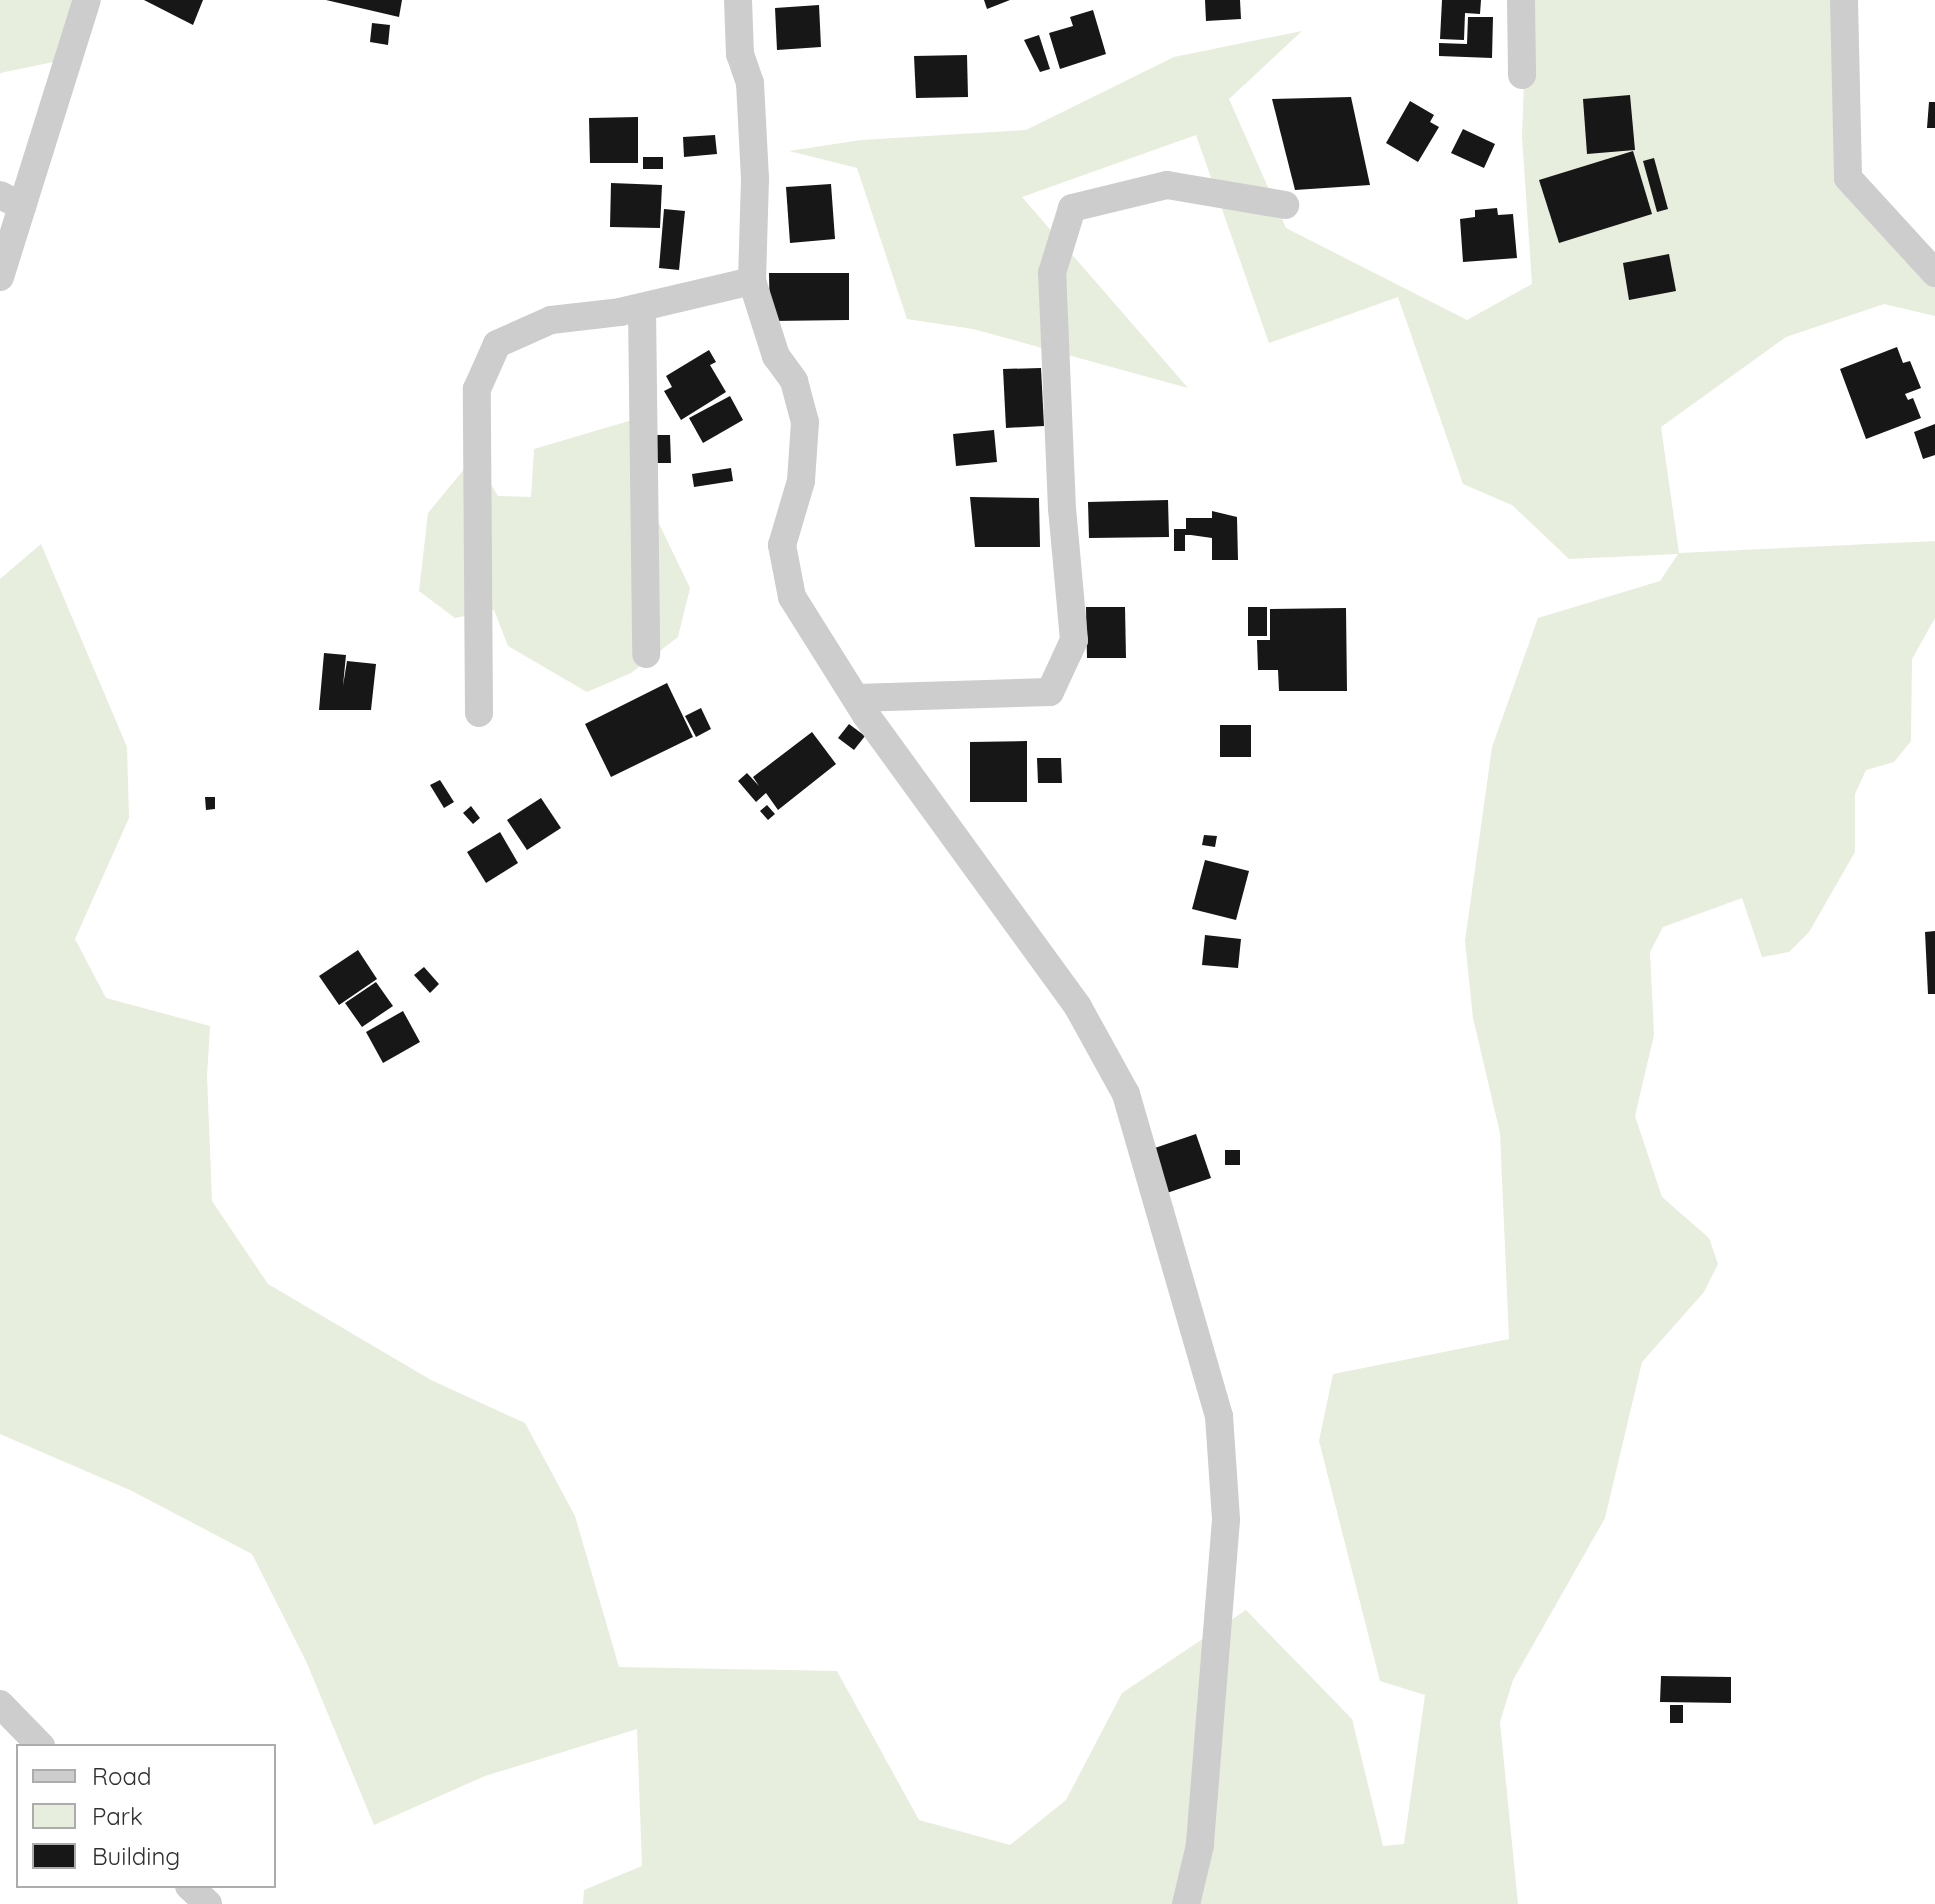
<!DOCTYPE html>
<html>
<head>
<meta charset="utf-8">
<style>
  body { margin:0 }
  #map { position:relative; width:1935px; height:1904px; overflow:hidden; background:#fff; font-family:Quicksand,sans-serif }
  div>[style] { position:absolute }
  .green>* { inset:0; background:#e7eedd }
  .building>* { inset:0; background:#171717 }
  .minor>* { height:28px; margin:-14px; padding:0 14px; transform-origin:14px; border-radius:14px; background:#cdcdcd }
  span { translate:-50% -50%; white-space:nowrap; text-align:center; line-height:1.15; -webkit-text-stroke:8px #fff; paint-order:stroke }
  .legend { position:absolute; left:16px; top:1744px; width:260px; height:144px; box-sizing:border-box; background:#fff; border:2px solid #acacac; margin:0; padding:10px 14px; list-style:none; font-size:24px; color:#303030 }
  .legend li { display:flex; align-items:center; gap:16px; height:40px }
  .legend b { width:40px; border:2px solid #acacac }
</style>
</head>
<body>
<div id="map">
  <div class="green">
    <div style="clip-path:polygon(0 0,91px 0,68px 59px,0 73px)"></div>
    <div style="clip-path:polygon(1527px 0,1844px 0,1848px 178px,1935px 273px,1935px 316px,1884px 304px,1786px 337px,1661px 427px,1679px 553px,1935px 541px,1935px 618px,1912px 659px,1911px 741px,1894px 762px,1866px 770px,1855px 794px,1855px 852px,1809px 932px,1789px 952px,1762px 957px,1742px 898px,1663px 927px,1650px 952px,1654px 1035px,1635px 1116px,1662px 1197px,1709px 1238px,1718px 1264px,1704px 1292px,1642px 1362px,1605px 1518px,1513px 1680px,1500px 1722px,1518px 1904px,583px 1904px,584px 1890px,642px 1866px,637px 1729px,485px 1776px,374px 1825px,306px 1661px,252px 1554px,132px 1491px,0 1434px,0 579px,41px 544px,127px 747px,129px 818px,75px 939px,106px 998px,210px 1026px,207px 1076px,212px 1201px,268px 1284px,431px 1380px,525px 1423px,575px 1516px,619px 1667px,837px 1671px,919px 1820px,1010px 1845px,1066px 1800px,1122px 1693px,1246px 1610px,1352px 1719px,1383px 1846px,1404px 1844px,1425px 1695px,1380px 1681px,1319px 1441px,1333px 1374px,1509px 1339px,1500px 1133px,1473px 1018px,1465px 941px,1492px 747px,1538px 618px,1660px 581px,1678px 554px,1569px 559px,1512px 505px,1463px 484px,1398px 297px,1269px 343px,1196px 135px,1022px 197px,1188px 388px,973px 329px,907px 319px,857px 168px,789px 151px,861px 140px,1026px 130px,1174px 57px,1302px 31px,1229px 99px,1286px 228px,1467px 320px,1532px 284px,1522px 137px)"></div>
    <div style="clip-path:polygon(639px 418px,650px 505px,690px 588px,678px 637px,631px 673px,587px 692px,508px 646px,494px 610px,455px 618px,419px 591px,428px 513px,474px 457px,498px 496px,531px 497px,534px 449px)"></div>
  </div>
  <div class="building">
    <div style="clip-path:polygon(144px 0,203px 0,193px 25px)"></div>
    <div style="clip-path:polygon(326px 0,402px 0,399px 17px)"></div>
    <div style="clip-path:polygon(984px 0,1010px 0,987px 9px)"></div>
    <div style="clip-path:polygon(1205px 0,1240px 0,1241px 19px,1206px 21px)"></div>
    <div style="clip-path:polygon(1442px 0,1481px 0,1480px 14px,1465px 13px,1464px 40px,1440px 39px)"></div>
    <div style="clip-path:polygon(819px 5px,821px 47px,777px 50px,775px 8px)"></div>
    <div style="clip-path:polygon(1093px 10px,1106px 54px,1060px 69px,1049px 33px,1073px 26px,1070px 17px)"></div>
    <div style="clip-path:polygon(1468px 17px,1493px 17px,1492px 58px,1439px 56px,1439px 43px,1467px 44px)"></div>
    <div style="clip-path:polygon(372px 23px,390px 25px,388px 45px,370px 42px)"></div>
    <div style="clip-path:polygon(1039px 35px,1050px 69px,1040px 72px,1024px 40px)"></div>
    <div style="clip-path:polygon(967px 55px,968px 97px,916px 98px,914px 56px)"></div>
    <div style="clip-path:polygon(1630px 95px,1635px 150px,1587px 154px,1583px 99px)"></div>
    <div style="clip-path:polygon(1351px 97px,1370px 185px,1295px 190px,1272px 99px)"></div>
    <div style="clip-path:polygon(1410px 101px,1434px 115px,1430px 122px,1439px 127px,1418px 162px,1386px 143px)"></div>
    <div style="clip-path:polygon(1929px 102px,1935px 102px,1935px 128px,1927px 128px)"></div>
    <div style="clip-path:polygon(638px 117px,638px 163px,590px 163px,589px 118px)"></div>
    <div style="clip-path:polygon(1463px 129px,1495px 144px,1484px 168px,1451px 153px)"></div>
    <div style="clip-path:polygon(715px 135px,717px 154px,684px 157px,683px 137px)"></div>
    <div style="clip-path:polygon(1633px 151px,1652px 214px,1559px 243px,1539px 180px)"></div>
    <div style="clip-path:polygon(643px 157px,663px 157px,663px 169px,643px 169px)"></div>
    <div style="clip-path:polygon(1654px 158px,1668px 209px,1657px 212px,1643px 161px)"></div>
    <div style="clip-path:polygon(611px 183px,662px 185px,660px 228px,610px 227px)"></div>
    <div style="clip-path:polygon(831px 184px,835px 239px,790px 243px,786px 187px)"></div>
    <div style="clip-path:polygon(1497px 208px,1498px 215px,1513px 214px,1517px 258px,1463px 262px,1460px 219px,1475px 217px,1475px 210px)"></div>
    <div style="clip-path:polygon(664px 209px,685px 211px,679px 270px,659px 268px)"></div>
    <div style="clip-path:polygon(1669px 254px,1676px 291px,1629px 300px,1623px 263px)"></div>
    <div style="clip-path:polygon(769px 273px,849px 273px,849px 320px,770px 321px)"></div>
    <div style="clip-path:polygon(1897px 347px,1903px 363px,1910px 361px,1921px 388px,1905px 394px,1908px 400px,1913px 398px,1921px 418px,1866px 439px,1840px 369px)"></div>
    <div style="clip-path:polygon(709px 350px,716px 362px,710px 365px,726px 392px,681px 420px,664px 391px,672px 387px,666px 376px)"></div>
    <div style="clip-path:polygon(1041px 368px,1044px 426px,1006px 428px,1003px 369px)"></div>
    <div style="clip-path:polygon(730px 396px,743px 420px,703px 443px,689px 418px)"></div>
    <div style="clip-path:polygon(1935px 424px,1935px 455px,1923px 459px,1914px 432px)"></div>
    <div style="clip-path:polygon(994px 430px,997px 462px,956px 466px,953px 434px)"></div>
    <div style="clip-path:polygon(650px 435px,670px 435px,671px 463px,651px 463px)"></div>
    <div style="clip-path:polygon(731px 468px,733px 481px,694px 487px,692px 474px)"></div>
    <div style="clip-path:polygon(970px 497px,1039px 498px,1040px 547px,975px 547px)"></div>
    <div style="clip-path:polygon(1168px 500px,1169px 537px,1089px 538px,1088px 502px)"></div>
    <div style="clip-path:polygon(1212px 511px,1237px 517px,1238px 560px,1212px 560px,1212px 538px,1191px 535px,1185px 535px,1185px 551px,1174px 551px,1174px 529px,1186px 529px,1186px 518px,1212px 518px)"></div>
    <div style="clip-path:polygon(1086px 607px,1125px 607px,1126px 658px,1087px 658px)"></div>
    <div style="clip-path:polygon(1248px 607px,1267px 607px,1267px 636px,1248px 636px)"></div>
    <div style="clip-path:polygon(1346px 608px,1347px 691px,1279px 691px,1278px 670px,1258px 670px,1257px 640px,1270px 640px,1270px 609px)"></div>
    <div style="clip-path:polygon(324px 653px,346px 655px,343px 686px,347px 661px,376px 664px,371px 710px,319px 710px)"></div>
    <div style="clip-path:polygon(667px 683px,693px 737px,611px 777px,585px 724px)"></div>
    <div style="clip-path:polygon(701px 708px,711px 729px,696px 737px,685px 716px)"></div>
    <div style="clip-path:polygon(849px 724px,865px 736px,854px 750px,838px 738px)"></div>
    <div style="clip-path:polygon(1220px 725px,1251px 725px,1251px 757px,1220px 757px)"></div>
    <div style="clip-path:polygon(812px 732px,836px 764px,778px 810px,766px 793px,756px 802px,738px 781px,747px 773px,759px 786px,753px 777px)"></div>
    <div style="clip-path:polygon(1027px 741px,1027px 802px,970px 802px,970px 742px)"></div>
    <div style="clip-path:polygon(1037px 758px,1061px 758px,1062px 783px,1038px 783px)"></div>
    <div style="clip-path:polygon(440px 780px,454px 802px,444px 808px,430px 785px)"></div>
    <div style="clip-path:polygon(205px 797px,215px 797px,215px 809px,206px 810px)"></div>
    <div style="clip-path:polygon(541px 798px,561px 828px,527px 850px,507px 820px)"></div>
    <div style="clip-path:polygon(767px 805px,775px 814px,768px 820px,760px 811px)"></div>
    <div style="clip-path:polygon(471px 806px,480px 818px,473px 824px,463px 813px)"></div>
    <div style="clip-path:polygon(500px 832px,518px 863px,486px 883px,467px 852px)"></div>
    <div style="clip-path:polygon(1204px 835px,1217px 836px,1215px 847px,1202px 845px)"></div>
    <div style="clip-path:polygon(1205px 860px,1249px 871px,1236px 920px,1192px 909px)"></div>
    <div style="clip-path:polygon(1935px 931px,1935px 994px,1928px 994px,1925px 932px)"></div>
    <div style="clip-path:polygon(1205px 935px,1241px 939px,1238px 968px,1202px 965px)"></div>
    <div style="clip-path:polygon(358px 950px,377px 979px,339px 1005px,319px 976px)"></div>
    <div style="clip-path:polygon(424px 967px,439px 984px,430px 993px,414px 975px)"></div>
    <div style="clip-path:polygon(376px 982px,393px 1006px,362px 1027px,345px 1003px)"></div>
    <div style="clip-path:polygon(403px 1011px,420px 1042px,383px 1063px,366px 1032px)"></div>
    <div style="clip-path:polygon(1196px 1134px,1211px 1178px,1158px 1196px,1143px 1152px)"></div>
    <div style="clip-path:polygon(1225px 1150px,1240px 1150px,1240px 1165px,1225px 1165px)"></div>
    <div style="clip-path:polygon(1661px 1676px,1731px 1677px,1731px 1703px,1660px 1702px)"></div>
    <div style="clip-path:polygon(1670px 1705px,1683px 1705px,1683px 1723px,1670px 1723px)"></div>
  </div>
  <div class="minor">
    <div style="left:738px;top:0;width:54px;rotate:87.9deg"></div>
    <div style="left:740px;top:54px;width:31px;rotate:71deg"></div>
    <div style="left:750px;top:83px;width:96px;rotate:87deg"></div>
    <div style="left:755px;top:179px;width:102px;rotate:91.7deg"></div>
    <div style="left:752px;top:281px;width:79px;rotate:72.3deg"></div>
    <div style="left:776px;top:356px;width:31px;rotate:54deg"></div>
    <div style="left:794px;top:381px;width:42px;rotate:75deg"></div>
    <div style="left:805px;top:422px;width:59px;rotate:93.9deg"></div>
    <div style="left:801px;top:481px;width:67px;rotate:106.5deg"></div>
    <div style="left:782px;top:545px;width:53px;rotate:79.1deg"></div>
    <div style="left:792px;top:597px;width:139px;rotate:57.9deg"></div>
    <div style="left:866px;top:715px;width:361px;rotate:54deg"></div>
    <div style="left:1078px;top:1007px;width:99px;rotate:61.1deg"></div>
    <div style="left:1126px;top:1094px;width:335px;rotate:73.9deg"></div>
    <div style="left:1219px;top:1416px;width:104px;rotate:86.1deg"></div>
    <div style="left:1226px;top:1520px;width:326px;rotate:94.6deg"></div>
    <div style="left:1200px;top:1845px;width:61px;rotate:103.3deg"></div>
    <div style="left:1521px;top:0;width:75px;rotate:89.2deg"></div>
    <div style="left:1844px;top:0;width:178px;rotate:88.7deg"></div>
    <div style="left:1848px;top:178px;width:129px;rotate:47.5deg"></div>
    <div style="left:0;top:195px;width:25px;rotate:27deg"></div>
    <div style="left:0;top:277px;width:290px;rotate:-72.6deg"></div>
    <div style="left:642px;top:308px;width:346px;rotate:89.3deg"></div>
    <div style="left:856px;top:698px;width:194px;rotate:-1.8deg"></div>
    <div style="left:1050px;top:692px;width:57px;rotate:-65.2deg"></div>
    <div style="left:1074px;top:640px;width:132px;rotate:-95.2deg"></div>
    <div style="left:1062px;top:509px;width:236px;rotate:-92.4deg"></div>
    <div style="left:1052px;top:273px;width:68px;rotate:-72.9deg"></div>
    <div style="left:1072px;top:208px;width:98px;rotate:-13.6deg"></div>
    <div style="left:1167px;top:185px;width:120px;rotate:9.6deg"></div>
    <div style="left:479px;top:713px;width:324px;rotate:-90.4deg"></div>
    <div style="left:477px;top:389px;width:49px;rotate:-66deg"></div>
    <div style="left:497px;top:344px;width:59px;rotate:-24deg"></div>
    <div style="left:551px;top:320px;width:69px;rotate:-6.6deg"></div>
    <div style="left:620px;top:312px;width:136px;rotate:-13.2deg"></div>
    <div style="left:0;top:1704px;width:59px;rotate:45.7deg"></div>
    <div style="left:189px;top:1886px;width:26px;rotate:43deg"></div>
  </div>
  <ul class="legend">
  <li><b style="height:10px;background:#cdcdcd"></b>Road</li>
  <li><b style="height:22px;background:#e7eedd"></b>Park</li>
  <li><b style="height:22px;background:#171717"></b>Building</li>
  </ul>
</div>
</body>
</html>
